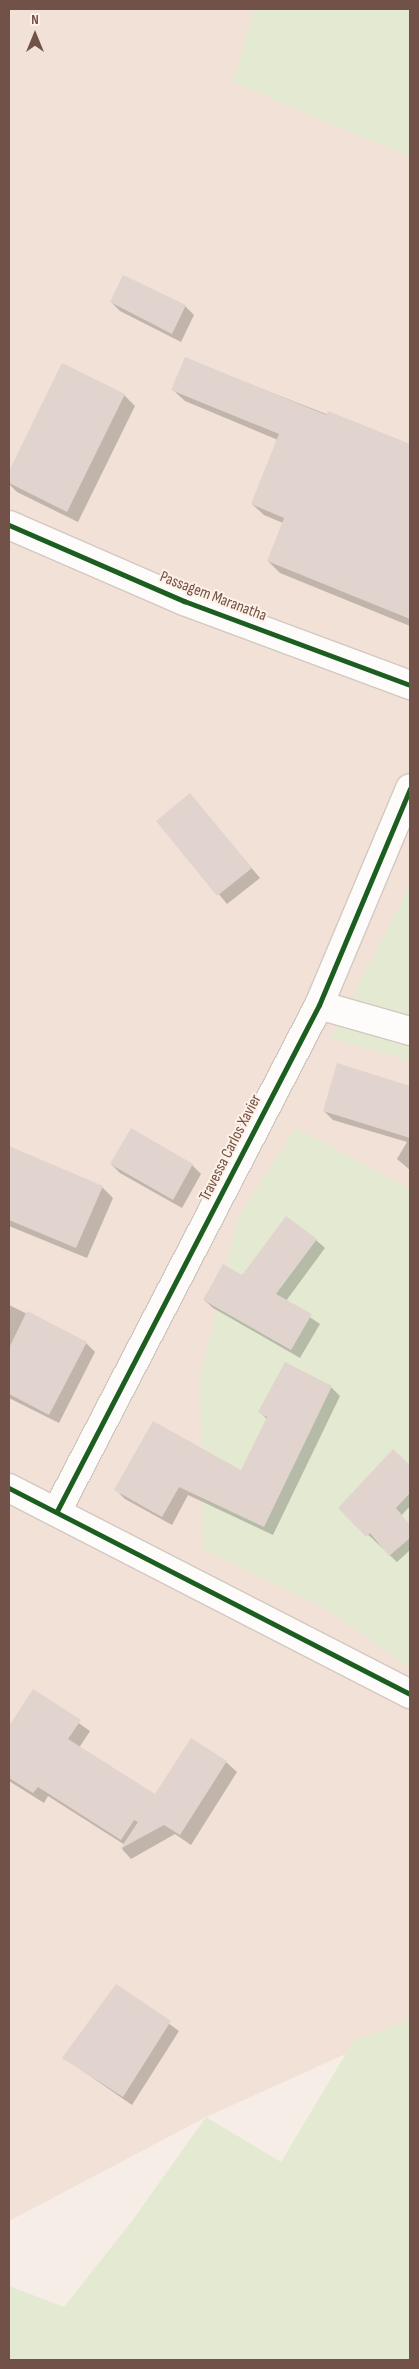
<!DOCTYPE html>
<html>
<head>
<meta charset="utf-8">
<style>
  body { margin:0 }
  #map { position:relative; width:419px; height:2369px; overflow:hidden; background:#f5ede6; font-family:"Sofia Sans Condensed",sans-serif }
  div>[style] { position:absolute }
  .residential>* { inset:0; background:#f1e1d6 }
  .green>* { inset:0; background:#e4ead1 }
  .shadow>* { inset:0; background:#0003 }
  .building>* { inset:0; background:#e1d4ce }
  .roads { filter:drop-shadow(1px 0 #d3c8c2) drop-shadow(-1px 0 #d3c8c2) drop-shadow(0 1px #d3c8c2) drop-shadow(0 -1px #d3c8c2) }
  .minor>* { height:28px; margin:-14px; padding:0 14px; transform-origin:14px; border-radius:14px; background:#fefcfb }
  .cycleway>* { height:5px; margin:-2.5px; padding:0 2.5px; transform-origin:2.5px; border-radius:2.5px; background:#1b5e20 }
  span { translate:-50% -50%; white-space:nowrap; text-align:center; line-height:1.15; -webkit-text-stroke:4px #fff1e6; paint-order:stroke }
  .street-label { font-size:16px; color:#715148 }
  .frame { position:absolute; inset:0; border:10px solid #715148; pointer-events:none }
  .north { position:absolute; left:10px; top:10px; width:50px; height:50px; -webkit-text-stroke:4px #fff1e6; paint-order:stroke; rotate:0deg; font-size:14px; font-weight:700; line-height:20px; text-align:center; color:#715148 }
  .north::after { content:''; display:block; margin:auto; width:18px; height:22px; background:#715148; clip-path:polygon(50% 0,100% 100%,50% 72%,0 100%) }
</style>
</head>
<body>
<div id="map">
  <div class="residential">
    <div style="clip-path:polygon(9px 9px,410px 9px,410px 2025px,206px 2117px,9px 2221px)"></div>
  </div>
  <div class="green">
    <div style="clip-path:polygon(254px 9px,410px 9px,410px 157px,233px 82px)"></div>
    <div style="clip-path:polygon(410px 885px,410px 1061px,331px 1038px)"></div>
    <div style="clip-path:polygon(296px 1128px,410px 1189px,410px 1668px,323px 1607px,203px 1549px,200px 1380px,238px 1217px)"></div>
    <div style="clip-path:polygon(410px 2020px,410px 2360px,9px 2360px,9px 2286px,64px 2307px,132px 2221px,206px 2117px,281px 2162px,354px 2040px)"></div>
  </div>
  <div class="shadow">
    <div style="clip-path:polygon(111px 302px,185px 306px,194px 315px,181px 342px,120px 311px)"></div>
    <div style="clip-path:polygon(186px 359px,410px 447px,410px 626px,280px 573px,268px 561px,283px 523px,264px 515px,252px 504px,278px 440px,185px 401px,173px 390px)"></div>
    <div style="clip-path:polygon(62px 365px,124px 395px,135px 406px,78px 522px,17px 492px,9px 484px,9px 474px)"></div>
    <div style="clip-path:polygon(190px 795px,260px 878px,227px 904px,158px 821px)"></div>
    <div style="clip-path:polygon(338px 1065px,410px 1087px,410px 1170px,397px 1159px,407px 1142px,333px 1120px,324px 1111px)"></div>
    <div style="clip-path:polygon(9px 1148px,102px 1187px,113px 1198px,87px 1258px,9px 1226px)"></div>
    <div style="clip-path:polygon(111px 1164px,192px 1165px,201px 1174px,182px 1208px,120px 1173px)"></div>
    <div style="clip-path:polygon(316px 1240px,325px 1248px,286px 1301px,320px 1324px,300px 1358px,213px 1308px,204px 1300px)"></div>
    <div style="clip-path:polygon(9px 1305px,86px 1343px,95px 1352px,59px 1423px,9px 1398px)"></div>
    <div style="clip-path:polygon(331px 1387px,340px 1396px,273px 1535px,188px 1495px,172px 1525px,125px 1499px,116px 1490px,242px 1472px,267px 1419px,260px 1412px)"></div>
    <div style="clip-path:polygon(393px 1451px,410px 1467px,410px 1506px,401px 1516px,410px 1526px,410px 1550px,397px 1562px,340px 1508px)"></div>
    <div style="clip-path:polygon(33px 1691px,90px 1731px,79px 1748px,156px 1796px,226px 1762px,237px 1772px,191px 1845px,175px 1834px,131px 1859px,122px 1849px,125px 1845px,48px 1796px,44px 1803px,9px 1781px,9px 1729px)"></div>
    <div style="clip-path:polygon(116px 1985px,179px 2031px,132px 2105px,64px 2058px)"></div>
  </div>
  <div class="building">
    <div style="clip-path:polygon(123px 275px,186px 305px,172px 334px,110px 302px)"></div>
    <div style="clip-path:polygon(185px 357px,326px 415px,328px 411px,410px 444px,410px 619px,267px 561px,284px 518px,251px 504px,279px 434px,171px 390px)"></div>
    <div style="clip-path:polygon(62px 363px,125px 394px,67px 512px,9px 483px,9px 471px)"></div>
    <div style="clip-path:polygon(190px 793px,252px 868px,217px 896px,156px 821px)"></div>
    <div style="clip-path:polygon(337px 1063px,410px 1086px,410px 1138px,323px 1111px)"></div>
    <div style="clip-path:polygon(131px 1128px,193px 1164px,173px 1200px,110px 1164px)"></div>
    <div style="clip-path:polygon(9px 1146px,103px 1186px,76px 1248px,9px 1220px)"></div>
    <div style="clip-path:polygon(286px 1216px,317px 1239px,276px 1294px,312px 1314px,291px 1350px,203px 1300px,223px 1264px,242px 1275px)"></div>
    <div style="clip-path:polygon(27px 1311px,87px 1342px,49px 1415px,9px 1394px,9px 1348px)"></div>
    <div style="clip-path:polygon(285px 1362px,332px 1386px,264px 1527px,179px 1487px,162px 1517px,114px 1490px,153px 1421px,241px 1470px,267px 1417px,258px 1412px)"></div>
    <div style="clip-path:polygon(393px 1449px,410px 1465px,410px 1493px,396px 1508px,410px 1525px,410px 1538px,389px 1556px,370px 1533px,366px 1537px,338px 1508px)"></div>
    <div style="clip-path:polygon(33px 1689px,81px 1720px,68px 1739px,155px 1794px,191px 1738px,227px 1761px,180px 1835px,164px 1825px,120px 1849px,138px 1822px,134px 1820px,121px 1840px,38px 1787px,33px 1793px,9px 1778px,9px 1726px)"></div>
    <div style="clip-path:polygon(116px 1984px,171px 2021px,123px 2097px,62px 2058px)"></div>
  </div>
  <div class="roads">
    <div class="minor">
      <div style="left:9px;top:525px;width:191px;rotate:23.5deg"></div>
      <div style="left:184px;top:601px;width:241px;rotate:20.4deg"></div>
      <div style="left:319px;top:1005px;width:95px;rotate:15.9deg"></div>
      <div style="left:9px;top:1488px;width:451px;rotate:27.2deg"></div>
      <div style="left:57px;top:1511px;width:570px;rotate:-62.63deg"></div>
      <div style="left:319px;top:1005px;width:235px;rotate:-67.2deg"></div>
    </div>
  </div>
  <div class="cycleway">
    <div style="left:9px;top:525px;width:191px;rotate:23.5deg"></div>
    <div style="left:184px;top:601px;width:241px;rotate:20.4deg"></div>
    <div style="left:9px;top:1488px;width:451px;rotate:27.2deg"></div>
    <div style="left:57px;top:1511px;width:570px;rotate:-62.63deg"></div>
    <div style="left:319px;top:1005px;width:235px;rotate:-67.2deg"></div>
  </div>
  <div class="street-label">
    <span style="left:213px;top:597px;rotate:21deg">Passagem Maranatha</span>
    <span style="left:231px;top:1148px;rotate:-63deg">Travessa Carlos Xavier</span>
  </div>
  <div class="frame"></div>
  <div class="north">N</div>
</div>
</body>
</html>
